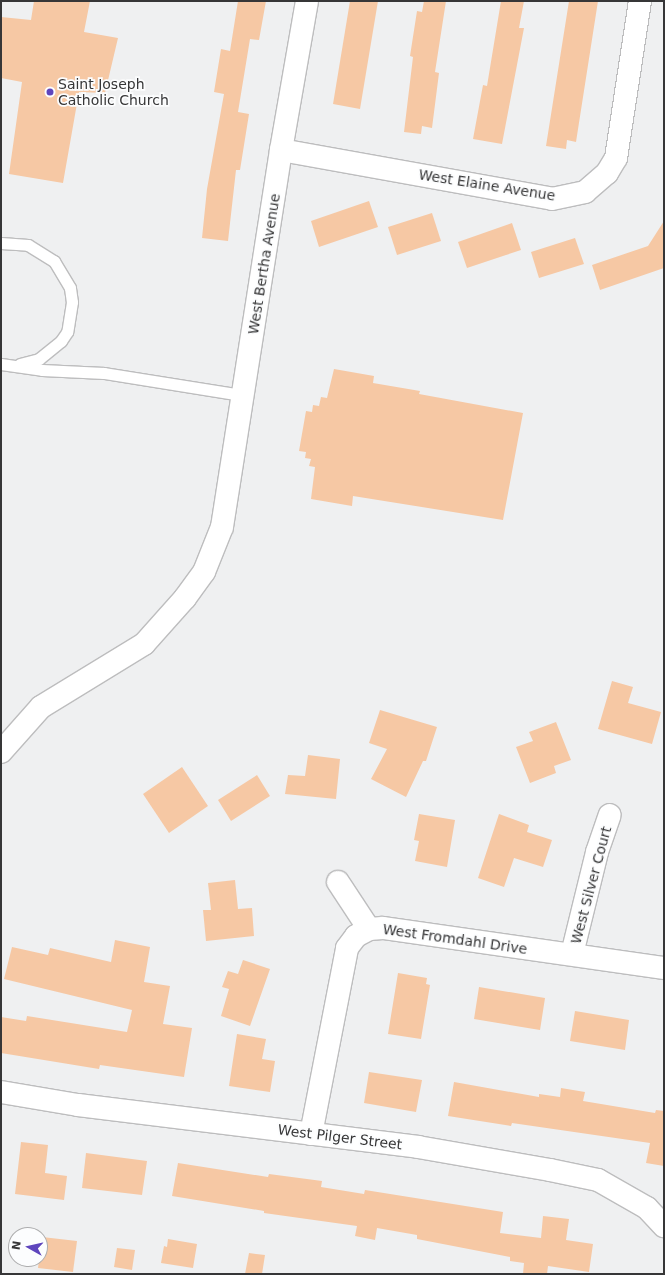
<!DOCTYPE html>
<html>
<head>
<meta charset="utf-8">
<style>
  body { margin:0 }
  #map { position:relative; width:665px; height:1275px; overflow:hidden; background:#eff0f1; font-family:"DejaVu Sans",sans-serif }
  div>[style] { position:absolute }
  .building>* { inset:0; background:#f6c8a4 }
  .roads { filter:drop-shadow(1px 0 #bdbdbe) drop-shadow(-1px 0 #bdbdbe) drop-shadow(0 1px #bdbdbe) drop-shadow(0 -1px #bdbdbe) }
  .service>* { height:11px; margin:-5.5px; padding:0 5.5px; transform-origin:5.5px; border-radius:5.5px; background:#fff }
  .minor>* { height:22px; margin:-11px; padding:0 11px; transform-origin:11px; border-radius:11px; background:#fff }
  .dots>* { width:11px; height:11px; translate:-50% -50%; box-sizing:border-box; border:2px solid #fcfdfe; border-radius:50% }
  span { translate:-50% -50%; white-space:nowrap; text-align:center; line-height:1.15; -webkit-text-stroke:3.5px #fcfdfe; paint-order:stroke }
  .poi-label { font-size:14px; color:#363637 }
  .left { translate:0 -50%; text-align:left }
  .street-label { font-size:14px; color:#363637 }
  .frame { position:absolute; inset:0; border:2px solid #363637; pointer-events:none }
  .north { position:absolute; left:8px; top:1227px; width:40px; height:40px; box-sizing:border-box; background:#fcfdfe; border:1px solid #adadae; border-radius:50%; rotate:278deg; font-size:11px; font-weight:700; line-height:16px; text-align:center; color:#363637 }
  .north::after { content:''; display:block; margin:auto; width:14px; height:18px; background:#5e45bd; clip-path:polygon(50% 0,100% 100%,50% 72%,0 100%) }
</style>
</head>
<body>
<div id="map">
  <div class="building">
    <div style="clip-path:polygon(34px 1px,90px 1px,84px 32px,118px 38px,105px 93px,79px 92px,63px 183px,9px 174px,22px 82px,1px 78px,1px 17px,31px 20px)"></div>
    <div style="clip-path:polygon(238px 1px,266px 1px,259px 40px,250px 39px,238px 112px,249px 114px,240px 170px,236px 170px,228px 241px,202px 238px,207px 189px,224px 94px,214px 92px,221px 49px,230px 51px)"></div>
    <div style="clip-path:polygon(350px 1px,378px 1px,360px 109px,333px 104px)"></div>
    <div style="clip-path:polygon(424px 1px,446px 1px,435px 72px,439px 73px,432px 128px,422px 126px,421px 134px,404px 132px,413px 57px,410px 56px,417px 11px,422px 12px)"></div>
    <div style="clip-path:polygon(501px 1px,524px 1px,519px 28px,524px 28px,502px 144px,473px 139px,483px 85px,487px 86px)"></div>
    <div style="clip-path:polygon(569px 1px,598px 1px,576px 142px,567px 140px,566px 149px,546px 146px)"></div>
    <div style="clip-path:polygon(369px 201px,378px 227px,319px 247px,311px 221px)"></div>
    <div style="clip-path:polygon(432px 213px,441px 241px,397px 255px,388px 227px)"></div>
    <div style="clip-path:polygon(664px 221px,664px 268px,600px 290px,592px 265px,648px 246px)"></div>
    <div style="clip-path:polygon(512px 223px,521px 250px,467px 268px,458px 242px)"></div>
    <div style="clip-path:polygon(575px 238px,584px 264px,539px 278px,531px 252px)"></div>
    <div style="clip-path:polygon(334px 369px,374px 376px,373px 383px,420px 391px,419px 394px,523px 413px,503px 520px,353px 496px,352px 506px,311px 499px,315px 467px,309px 466px,311px 459px,305px 458px,306px 452px,299px 451px,306px 411px,312px 412px,313px 405px,319px 406px,321px 397px,327px 398px)"></div>
    <div style="clip-path:polygon(612px 681px,633px 687px,628px 703px,661px 712px,652px 744px,598px 729px)"></div>
    <div style="clip-path:polygon(380px 710px,437px 727px,426px 761px,423px 761px,406px 797px,371px 779px,387px 749px,369px 743px)"></div>
    <div style="clip-path:polygon(556px 722px,571px 760px,554px 766px,556px 773px,530px 783px,516px 747px,533px 741px,529px 732px)"></div>
    <div style="clip-path:polygon(308px 755px,340px 759px,336px 799px,285px 794px,288px 775px,305px 776px)"></div>
    <div style="clip-path:polygon(182px 767px,208px 806px,169px 833px,143px 794px)"></div>
    <div style="clip-path:polygon(257px 775px,270px 796px,231px 821px,218px 800px)"></div>
    <div style="clip-path:polygon(419px 814px,455px 820px,447px 867px,415px 861px,419px 841px,414px 840px)"></div>
    <div style="clip-path:polygon(499px 814px,529px 825px,527px 832px,552px 840px,543px 867px,514px 858px,504px 887px,478px 878px)"></div>
    <div style="clip-path:polygon(235px 880px,238px 909px,252px 908px,254px 936px,206px 941px,203px 910px,211px 910px,208px 883px)"></div>
    <div style="clip-path:polygon(115px 940px,150px 947px,144px 982px,170px 986px,163px 1024px,192px 1028px,184px 1077px,100px 1065px,99px 1069px,1px 1053px,1px 1017px,26px 1021px,27px 1016px,127px 1032px,132px 1010px,4px 979px,12px 947px,48px 955px,50px 948px,111px 962px)"></div>
    <div style="clip-path:polygon(243px 960px,270px 969px,250px 1026px,221px 1016px,229px 989px,222px 987px,228px 971px,238px 974px)"></div>
    <div style="clip-path:polygon(398px 973px,427px 978px,426px 984px,430px 985px,421px 1039px,388px 1034px)"></div>
    <div style="clip-path:polygon(479px 987px,545px 998px,540px 1030px,474px 1019px)"></div>
    <div style="clip-path:polygon(575px 1011px,629px 1020px,625px 1050px,570px 1041px)"></div>
    <div style="clip-path:polygon(237px 1034px,266px 1039px,262px 1059px,275px 1061px,270px 1092px,229px 1086px)"></div>
    <div style="clip-path:polygon(369px 1072px,422px 1080px,416px 1112px,364px 1103px)"></div>
    <div style="clip-path:polygon(454px 1082px,539px 1097px,539px 1094px,560px 1097px,561px 1088px,585px 1092px,583px 1101px,655px 1113px,656px 1110px,664px 1111px,664px 1166px,646px 1163px,650px 1143px,512px 1123px,511px 1126px,448px 1116px)"></div>
    <div style="clip-path:polygon(21px 1142px,48px 1145px,45px 1173px,67px 1176px,64px 1200px,15px 1194px)"></div>
    <div style="clip-path:polygon(86px 1153px,147px 1161px,142px 1195px,82px 1188px)"></div>
    <div style="clip-path:polygon(178px 1163px,268px 1177px,269px 1174px,322px 1181px,321px 1187px,364px 1194px,365px 1190px,503px 1212px,500px 1233px,541px 1238px,543px 1216px,569px 1219px,566px 1240px,593px 1244px,589px 1272px,548px 1266px,547px 1274px,523px 1274px,524px 1263px,510px 1261px,510px 1257px,417px 1239px,417px 1235px,377px 1228px,375px 1240px,355px 1236px,357px 1226px,264px 1213px,264px 1211px,172px 1196px)"></div>
    <div style="clip-path:polygon(42px 1237px,77px 1241px,73px 1272px,38px 1268px)"></div>
    <div style="clip-path:polygon(168px 1239px,197px 1244px,193px 1268px,161px 1263px,164px 1246px,167px 1247px)"></div>
    <div style="clip-path:polygon(117px 1248px,135px 1250px,132px 1270px,114px 1267px)"></div>
    <div style="clip-path:polygon(249px 1253px,265px 1255px,262px 1274px,245px 1274px)"></div>
  </div>
  <div class="roads">
    <div class="service">
      <div style="left:1px;top:243px;width:27px;rotate:4deg"></div>
      <div style="left:28px;top:245px;width:31px;rotate:32deg"></div>
      <div style="left:54px;top:261px;width:31px;rotate:59deg"></div>
      <div style="left:70px;top:288px;width:14px;rotate:82deg"></div>
      <div style="left:72px;top:302px;width:30px;rotate:99deg"></div>
      <div style="left:67px;top:332px;width:11px;rotate:124deg"></div>
      <div style="left:61px;top:341px;width:28px;rotate:141deg"></div>
      <div style="left:39px;top:359px;width:20px;rotate:165deg"></div>
      <div style="left:1px;top:364px;width:41px;rotate:8.3deg"></div>
      <div style="left:42px;top:370px;width:62px;rotate:2.8deg"></div>
      <div style="left:104px;top:373px;width:140px;rotate:9.1deg"></div>
    </div>
    <div class="minor">
      <div style="left:281px;top:150px;width:275px;rotate:10.2deg"></div>
      <div style="left:552px;top:199px;width:34px;rotate:-12deg"></div>
      <div style="left:585px;top:192px;width:29px;rotate:-41deg"></div>
      <div style="left:607px;top:173px;width:17px;rotate:-59deg"></div>
      <div style="left:616px;top:158px;width:159px;rotate:-81.3deg"></div>
      <div style="left:1px;top:752px;width:60px;rotate:-48.4deg"></div>
      <div style="left:41px;top:707px;width:121px;rotate:-31.5deg"></div>
      <div style="left:144px;top:644px;width:62px;rotate:-48.3deg"></div>
      <div style="left:185px;top:598px;width:32px;rotate:-54deg"></div>
      <div style="left:204px;top:572px;width:48px;rotate:-68.2deg"></div>
      <div style="left:222px;top:527px;width:382px;rotate:-81.1deg"></div>
      <div style="left:281px;top:150px;width:151px;rotate:-80.1deg"></div>
      <div style="left:338px;top:882px;width:56px;rotate:56.6deg"></div>
      <div style="left:572px;top:954px;width:105px;rotate:-76.2deg"></div>
      <div style="left:597px;top:852px;width:39px;rotate:-71deg"></div>
      <div style="left:1px;top:1092px;width:78px;rotate:9.6deg"></div>
      <div style="left:78px;top:1105px;width:343px;rotate:7deg"></div>
      <div style="left:418px;top:1147px;width:134px;rotate:9.9deg"></div>
      <div style="left:550px;top:1170px;width:49px;rotate:11.8deg"></div>
      <div style="left:598px;top:1180px;width:56px;rotate:29.7deg"></div>
      <div style="left:647px;top:1208px;width:25px;rotate:47deg"></div>
      <div style="left:311px;top:1134px;width:189px;rotate:-79deg"></div>
      <div style="left:347px;top:948px;width:15px;rotate:-53deg"></div>
      <div style="left:356px;top:936px;width:15px;rotate:-28deg"></div>
      <div style="left:369px;top:929px;width:14px;rotate:-4deg"></div>
      <div style="left:383px;top:928px;width:284px;rotate:8.1deg"></div>
    </div>
  </div>
  <div class="dots">
    <div style="left:50px;top:92px;background:#5e45bd"></div>
  </div>
  <div class="poi-label">
    <span class="left" style="left:58px;top:92px">Saint Joseph<br>Catholic Church</span>
  </div>
  <div class="street-label">
    <span style="left:487px;top:185px;rotate:9deg">West Elaine Avenue</span>
    <span style="left:264px;top:264px;rotate:-81deg">West Bertha Avenue</span>
    <span style="left:591px;top:885px;rotate:-75deg">West Silver Court</span>
    <span style="left:455px;top:939px;rotate:8deg">West Fromdahl Drive</span>
    <span style="left:340px;top:1137px;rotate:7deg">West Pilger Street</span>
  </div>
  <div class="frame"></div>
  <div class="north">N</div>
</div>
</body>
</html>
